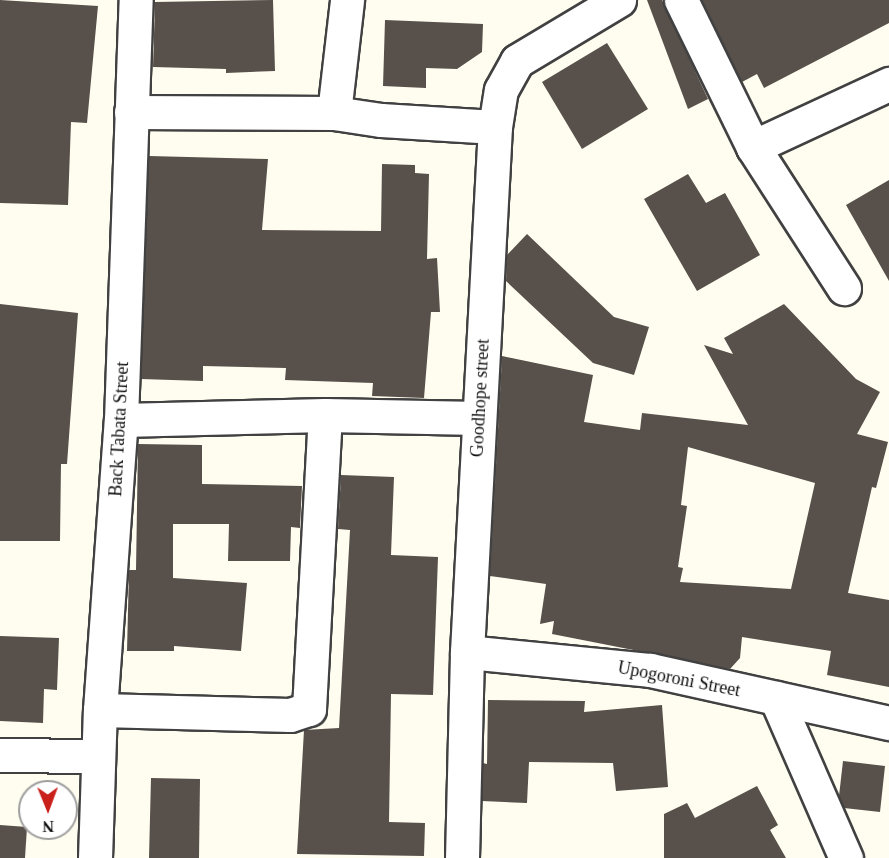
<!DOCTYPE html>
<html>
<head>
<meta charset="utf-8">
<style>
  body { margin:0 }
  #map { position:relative; width:889px; height:858px; overflow:hidden; background:#fffdf0; font-family:"Times New Roman",serif }
  div>[style] { position:absolute }
  .building>* { inset:0; background:#58504a }
  .roads { filter:drop-shadow(2px 0 #414141) drop-shadow(-2px 0 #414141) drop-shadow(0 2px #414141) drop-shadow(0 -2px #414141) }
  .minor>* { height:33px; margin:-16.5px; padding:0 16.5px; transform-origin:16.5px; border-radius:16.5px; background:#fff }
  span { translate:-50% -50%; white-space:nowrap; text-align:center; line-height:1.15; -webkit-text-stroke:6px #fff; paint-order:stroke }
  .street-label { font-size:18px; color:#0e0e0e }
  .north { position:absolute; left:18px; top:780px; width:60px; height:60px; box-sizing:border-box; background:#fff; border:2px solid #9f9f9f; border-radius:50%; rotate:179deg; font-size:16px; font-weight:700; line-height:24px; text-align:center; color:#0e0e0e }
  .north::after { content:''; display:block; margin:auto; width:21px; height:27px; background:#ca201b; clip-path:polygon(50% 0,100% 100%,50% 72%,0 100%) }
</style>
</head>
<body>
<div id="map">
  <div class="building">
    <div style="clip-path:polygon(0 0,98px 6px,87px 123px,71px 122px,68px 205px,0 203px)"></div>
    <div style="clip-path:polygon(273px 0,275px 71px,226px 73px,226px 69px,153px 67px,155px 2px)"></div>
    <div style="clip-path:polygon(647px 0,662px 0,708px 99px,688px 109px)"></div>
    <div style="clip-path:polygon(702px 0,889px 0,889px 23px,764px 88px,757px 74px,742px 82px)"></div>
    <div style="clip-path:polygon(385px 20px,483px 24px,482px 52px,457px 69px,426px 68px,426px 88px,383px 86px)"></div>
    <div style="clip-path:polygon(607px 43px,648px 109px,582px 149px,542px 82px)"></div>
    <div style="clip-path:polygon(149px 156px,268px 159px,262px 230px,381px 231px,382px 164px,415px 165px,415px 173px,429px 174px,427px 259px,437px 258px,440px 312px,431px 312px,424px 398px,372px 396px,373px 383px,285px 380px,286px 368px,203px 366px,203px 381px,141px 379px)"></div>
    <div style="clip-path:polygon(688px 174px,706px 203px,725px 193px,760px 255px,697px 291px,644px 199px)"></div>
    <div style="clip-path:polygon(889px 180px,889px 281px,846px 205px)"></div>
    <div style="clip-path:polygon(527px 234px,614px 317px,649px 327px,634px 375px,593px 363px,506px 281px,507px 255px)"></div>
    <div style="clip-path:polygon(0 304px,78px 313px,67px 464px,61px 464px,60px 541px,0 541px)"></div>
    <div style="clip-path:polygon(evenodd,784px 304px,856px 379px,880px 392px,857px 434px,888px 442px,876px 488px,872px 487px,848px 593px,889px 600px,889px 687px,827px 675px,831px 651px,742px 637px,740px 658px,730px 669px,552px 634px,554px 621px,540px 624px,546px 584px,490px 576px,502px 356px,593px 375px,584px 422px,640px 430px,642px 413px,748px 425px,704px 345px,733px 354px,724px 338px,784px 304px,688px 447px,815px 483px,791px 589px,680px 582px,683px 568px,678px 567px,687px 506px,681px 505px,688px 447px)"></div>
    <div style="clip-path:polygon(138px 444px,202px 445px,202px 484px,302px 486px,300px 528px,291px 527px,290px 561px,228px 561px,229px 524px,173px 524px,173px 578px,247px 583px,241px 651px,174px 646px,174px 651px,127px 651px,129px 570px,136px 570px)"></div>
    <div style="clip-path:polygon(341px 475px,394px 477px,391px 555px,438px 557px,433px 695px,391px 694px,389px 822px,425px 823px,424px 856px,297px 854px,304px 730px,339px 728px,350px 530px,338px 529px)"></div>
    <div style="clip-path:polygon(0 636px,59px 638px,57px 690px,44px 689px,43px 723px,0 721px)"></div>
    <div style="clip-path:polygon(488px 700px,585px 701px,584px 712px,662px 705px,668px 787px,616px 791px,613px 763px,529px 762px,527px 803px,482px 801px,483px 763px,487px 764px)"></div>
    <div style="clip-path:polygon(843px 761px,885px 766px,880px 812px,844px 808px,839px 796px)"></div>
    <div style="clip-path:polygon(151px 778px,200px 779px,199px 858px,149px 858px)"></div>
    <div style="clip-path:polygon(757px 786px,778px 825px,770px 830px,786px 858px,664px 858px,664px 814px,687px 803px,695px 818px)"></div>
    <div style="clip-path:polygon(0 825px,27px 827px,25px 858px,0 858px)"></div>
  </div>
  <div class="roads">
    <div class="minor">
      <div style="left:681px;top:0;width:164px;rotate:63.9deg"></div>
      <div style="left:753px;top:147px;width:168px;rotate:57.2deg"></div>
      <div style="left:131px;top:112px;width:203px;rotate:0.3deg"></div>
      <div style="left:334px;top:113px;width:48px;rotate:8.5deg"></div>
      <div style="left:381px;top:120px;width:114px;rotate:3.5deg"></div>
      <div style="left:334px;top:113px;width:114px;rotate:-83.4deg"></div>
      <div style="left:753px;top:147px;width:150px;rotate:-24.9deg"></div>
      <div style="left:121px;top:420px;width:204px;rotate:-1.4deg"></div>
      <div style="left:325px;top:415px;width:154px;rotate:1.1deg"></div>
      <div style="left:467px;top:652px;width:184px;rotate:5.6deg"></div>
      <div style="left:650px;top:670px;width:245px;rotate:12.5deg"></div>
      <div style="left:776px;top:698px;width:175px;rotate:66.4deg"></div>
      <div style="left:100px;top:710px;width:190px;rotate:1.5deg"></div>
      <div style="left:290px;top:715px;width:20px;rotate:-18deg"></div>
      <div style="left:309px;top:709px;width:294px;rotate:-86.9deg"></div>
      <div style="left:0;top:755px;width:98px;rotate:0.6deg"></div>
      <div style="left:95px;top:858px;width:148px;rotate:-88.1deg"></div>
      <div style="left:100px;top:710px;width:291px;rotate:-85.9deg"></div>
      <div style="left:121px;top:420px;width:420px;rotate:-88deg"></div>
      <div style="left:462px;top:858px;width:206px;rotate:-88.6deg"></div>
      <div style="left:467px;top:652px;width:526px;rotate:-86.95deg"></div>
      <div style="left:495px;top:127px;width:37px;rotate:-81deg"></div>
      <div style="left:501px;top:90px;width:33px;rotate:-61deg"></div>
      <div style="left:517px;top:61px;width:119px;rotate:-30.9deg"></div>
    </div>
  </div>
  <div class="street-label">
    <span style="left:480px;top:398px;rotate:-87deg">Goodhope street</span>
    <span style="left:119px;top:429px;rotate:-87deg">Back Tabata Street</span>
    <span style="left:679px;top:679px;rotate:11deg">Upogoroni Street</span>
  </div>
  <div class="north">N</div>
</div>
</body>
</html>
